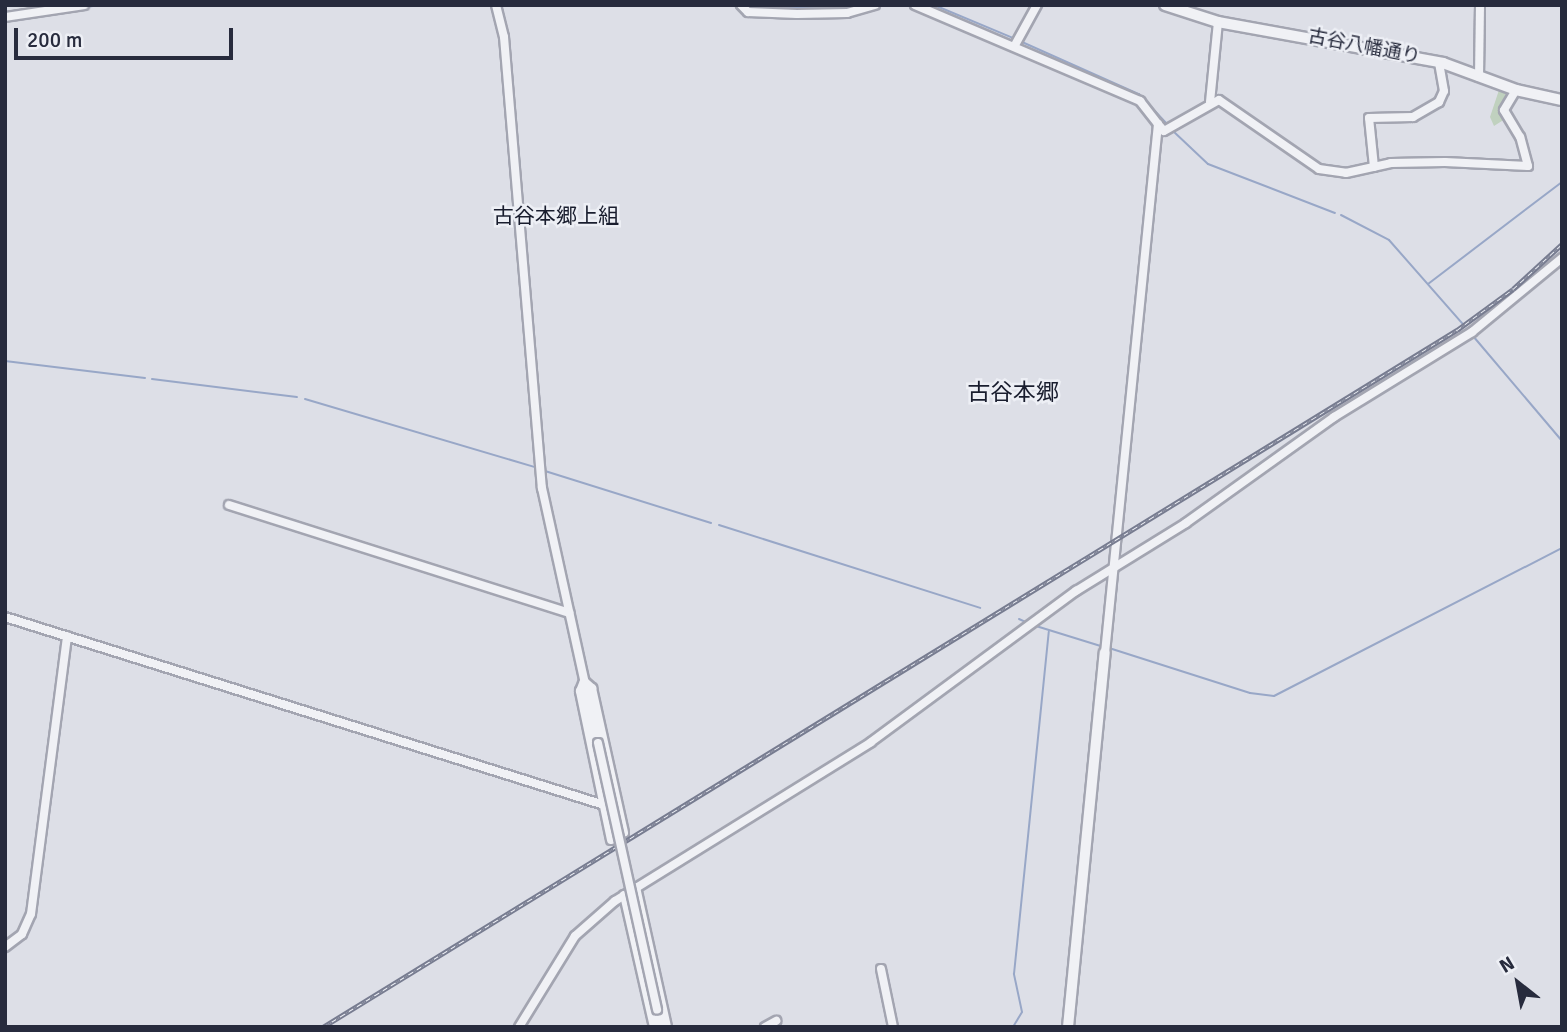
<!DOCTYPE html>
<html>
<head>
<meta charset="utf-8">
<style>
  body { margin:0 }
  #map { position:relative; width:1567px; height:1032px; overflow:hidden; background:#dddfe7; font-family:Signika,"Noto Sans JP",sans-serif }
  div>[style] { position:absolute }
  .green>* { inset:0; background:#c0d1bf }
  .stream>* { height:2px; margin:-1px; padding:0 1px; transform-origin:1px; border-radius:1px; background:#98a7c7 }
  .roads { filter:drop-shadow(2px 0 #a3a5b1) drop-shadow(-2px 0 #a3a5b1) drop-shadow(0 2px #a3a5b1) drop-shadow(0 -2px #a3a5b1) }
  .minor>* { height:8px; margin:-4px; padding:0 4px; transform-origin:4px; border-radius:4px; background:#f0f1f5 }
  .tertiary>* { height:10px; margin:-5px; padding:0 5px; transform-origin:5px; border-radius:5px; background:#f0f1f5 }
  .rail>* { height:4.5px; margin-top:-2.25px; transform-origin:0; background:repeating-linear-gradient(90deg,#edeff5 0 5px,#777c90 0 10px); box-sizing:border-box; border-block:2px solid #777c90 }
  .bridges { filter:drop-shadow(2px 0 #a3a5b1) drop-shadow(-2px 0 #a3a5b1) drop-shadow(0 2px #a3a5b1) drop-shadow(0 -2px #a3a5b1) }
  .minor-bridge>* { height:8px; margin:-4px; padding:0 4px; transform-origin:4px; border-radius:4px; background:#f0f1f5 }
  span { translate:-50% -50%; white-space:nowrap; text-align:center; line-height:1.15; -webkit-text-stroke:5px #edeff5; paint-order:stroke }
  .street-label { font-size:19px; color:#272b3d }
  .neighbourhood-label { font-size:21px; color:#191d2e }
  .quarter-label { font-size:23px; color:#191d2e }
  .frame { position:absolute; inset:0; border:7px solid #272b3d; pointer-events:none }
  .north { position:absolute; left:1483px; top:948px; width:70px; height:70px; -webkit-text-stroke:5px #edeff5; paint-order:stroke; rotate:329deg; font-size:19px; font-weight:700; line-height:28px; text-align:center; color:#272b3d }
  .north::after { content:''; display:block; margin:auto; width:24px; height:32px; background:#272b3d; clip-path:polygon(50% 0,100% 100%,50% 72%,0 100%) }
  .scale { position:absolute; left:14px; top:28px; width:219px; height:32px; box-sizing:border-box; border:4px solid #272b3d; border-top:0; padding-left:9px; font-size:21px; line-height:24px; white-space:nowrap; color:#272b3d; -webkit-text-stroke:5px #edeff5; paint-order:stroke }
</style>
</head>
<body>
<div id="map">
  <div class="green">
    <div style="clip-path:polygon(1499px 90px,1507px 95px,1502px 111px,1505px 119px,1494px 126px,1490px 117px)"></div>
  </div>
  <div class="stream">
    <div style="left:751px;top:5px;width:76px;rotate:3deg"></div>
    <div style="left:934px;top:5px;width:86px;rotate:22.7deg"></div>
    <div style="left:86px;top:7px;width:14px;rotate:-8deg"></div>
    <div style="left:839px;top:9px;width:13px;rotate:-18deg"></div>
    <div style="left:1022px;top:42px;width:128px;rotate:24deg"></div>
    <div style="left:1139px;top:94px;width:41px;rotate:47deg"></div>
    <div style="left:1173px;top:131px;width:48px;rotate:43.3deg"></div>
    <div style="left:1208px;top:164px;width:136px;rotate:21.1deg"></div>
    <div style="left:1341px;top:215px;width:54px;rotate:27.5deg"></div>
    <div style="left:1389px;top:240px;width:111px;rotate:48.7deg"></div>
    <div style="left:1428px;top:284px;width:168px;rotate:-37.3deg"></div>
    <div style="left:1473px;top:336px;width:138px;rotate:49.7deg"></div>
    <div style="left:5px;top:361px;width:141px;rotate:6.9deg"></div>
    <div style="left:152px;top:379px;width:146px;rotate:7.1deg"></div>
    <div style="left:305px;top:399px;width:239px;rotate:16.5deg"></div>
    <div style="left:545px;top:471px;width:174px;rotate:17.4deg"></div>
    <div style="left:719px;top:525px;width:274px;rotate:17.6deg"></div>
    <div style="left:1019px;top:619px;width:10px;rotate:24deg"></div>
    <div style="left:1036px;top:626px;width:71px;rotate:17.2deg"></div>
    <div style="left:1109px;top:648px;width:148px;rotate:17.7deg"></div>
    <div style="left:1250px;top:693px;width:24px;rotate:7deg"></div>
    <div style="left:1274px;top:696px;width:324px;rotate:-27.2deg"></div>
    <div style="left:1013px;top:1027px;width:17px;rotate:-59deg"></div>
    <div style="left:1022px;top:1012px;width:39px;rotate:-102deg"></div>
    <div style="left:1014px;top:974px;width:344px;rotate:-84.2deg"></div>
  </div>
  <div class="roads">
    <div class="minor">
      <div style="left:496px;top:5px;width:33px;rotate:76deg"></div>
      <div style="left:504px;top:37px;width:453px;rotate:85.2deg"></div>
      <div style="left:542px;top:488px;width:261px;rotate:77.6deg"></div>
      <div style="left:741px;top:5px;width:10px;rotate:45deg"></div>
      <div style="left:748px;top:12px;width:49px;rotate:2.3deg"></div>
      <div style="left:797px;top:14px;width:50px;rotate:-1.1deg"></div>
      <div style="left:847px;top:13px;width:29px;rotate:-16deg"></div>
      <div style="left:915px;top:5px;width:245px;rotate:23.1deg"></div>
      <div style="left:1140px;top:101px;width:29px;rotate:52deg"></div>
      <div style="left:1158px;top:124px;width:532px;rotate:95.72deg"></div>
      <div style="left:5px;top:17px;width:80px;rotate:-8.6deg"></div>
      <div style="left:1015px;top:45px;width:46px;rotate:-61.2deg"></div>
      <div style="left:1479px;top:77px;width:72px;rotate:-89.2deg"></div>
      <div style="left:1210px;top:102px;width:80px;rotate:-84.3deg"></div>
      <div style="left:1158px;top:124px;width:9px;rotate:49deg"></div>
      <div style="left:1164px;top:131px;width:63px;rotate:-29.4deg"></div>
      <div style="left:1219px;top:100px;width:121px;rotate:34.6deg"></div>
      <div style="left:1319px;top:169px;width:27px;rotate:8deg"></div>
      <div style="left:1346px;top:173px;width:46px;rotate:-12.5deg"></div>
      <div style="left:1391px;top:163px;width:54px;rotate:-1.1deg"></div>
      <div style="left:1445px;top:162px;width:83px;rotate:2.8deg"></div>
      <div style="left:1528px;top:166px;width:30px;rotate:-105deg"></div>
      <div style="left:1520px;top:137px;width:31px;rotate:-121deg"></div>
      <div style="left:1504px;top:110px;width:23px;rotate:-59deg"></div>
      <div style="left:1374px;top:167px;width:49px;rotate:-95.8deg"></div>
      <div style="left:1369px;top:118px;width:44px;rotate:-1.3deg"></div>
      <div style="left:1413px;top:117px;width:30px;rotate:-30deg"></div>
      <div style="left:1439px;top:102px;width:12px;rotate:-66deg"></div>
      <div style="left:1444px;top:91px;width:29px;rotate:-100deg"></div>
      <div style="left:229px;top:505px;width:357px;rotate:17.6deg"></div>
      <div style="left:5px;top:617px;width:628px;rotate:17.42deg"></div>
      <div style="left:611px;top:840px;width:152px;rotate:-101.8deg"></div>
      <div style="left:580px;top:691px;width:11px;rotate:-68deg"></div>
      <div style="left:584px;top:681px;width:11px;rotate:41deg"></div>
      <div style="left:592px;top:688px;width:148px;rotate:77.5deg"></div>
      <div style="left:636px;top:887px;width:143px;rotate:77.5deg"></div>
      <div style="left:624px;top:895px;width:135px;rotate:77.2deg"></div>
      <div style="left:5px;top:947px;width:21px;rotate:-37deg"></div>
      <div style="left:22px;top:934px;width:22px;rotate:-66deg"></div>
      <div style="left:31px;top:914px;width:280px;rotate:-82.6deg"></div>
      <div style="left:881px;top:969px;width:59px;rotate:78.3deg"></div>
      <div style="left:657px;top:1010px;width:17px;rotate:80deg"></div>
      <div style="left:519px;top:1027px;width:107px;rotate:-58.4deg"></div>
      <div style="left:575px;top:936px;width:53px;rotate:-41.2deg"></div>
      <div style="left:615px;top:901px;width:301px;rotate:-31.8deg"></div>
      <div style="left:871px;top:742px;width:255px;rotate:-36.4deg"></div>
      <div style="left:1076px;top:591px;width:129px;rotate:-31.7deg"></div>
      <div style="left:1186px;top:523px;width:182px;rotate:-35.6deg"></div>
      <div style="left:1334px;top:417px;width:162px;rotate:-31.6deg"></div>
      <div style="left:1472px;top:332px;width:117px;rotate:-39.4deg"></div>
      <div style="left:765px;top:1027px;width:13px;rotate:-29deg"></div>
    </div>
    <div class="tertiary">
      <div style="left:1165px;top:5px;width:56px;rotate:17.8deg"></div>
      <div style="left:1218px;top:22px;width:229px;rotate:10.3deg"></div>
      <div style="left:1443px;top:63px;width:78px;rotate:20.3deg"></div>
      <div style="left:1516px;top:90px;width:47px;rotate:12.3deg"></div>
      <div style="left:1068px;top:1027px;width:376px;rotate:-84.4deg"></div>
    </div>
  </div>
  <div class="rail">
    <div style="left:323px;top:1027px;width:1331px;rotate:-31.58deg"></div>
    <div style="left:1457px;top:330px;width:69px;rotate:-36.2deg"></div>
    <div style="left:1513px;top:289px;width:67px;rotate:-42.6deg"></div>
  </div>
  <div class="bridges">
    <div class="minor-bridge">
      <div style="left:598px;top:743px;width:273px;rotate:77.5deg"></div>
    </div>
  </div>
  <div class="street-label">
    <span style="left:1364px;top:47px;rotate:11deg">古谷八幡通り</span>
  </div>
  <div class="neighbourhood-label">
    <span style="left:556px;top:216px">古谷本郷上組</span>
  </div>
  <div class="quarter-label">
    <span style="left:1013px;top:393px">古谷本郷</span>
  </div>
  <div class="frame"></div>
  <div class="north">N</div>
  <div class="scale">200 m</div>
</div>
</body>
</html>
